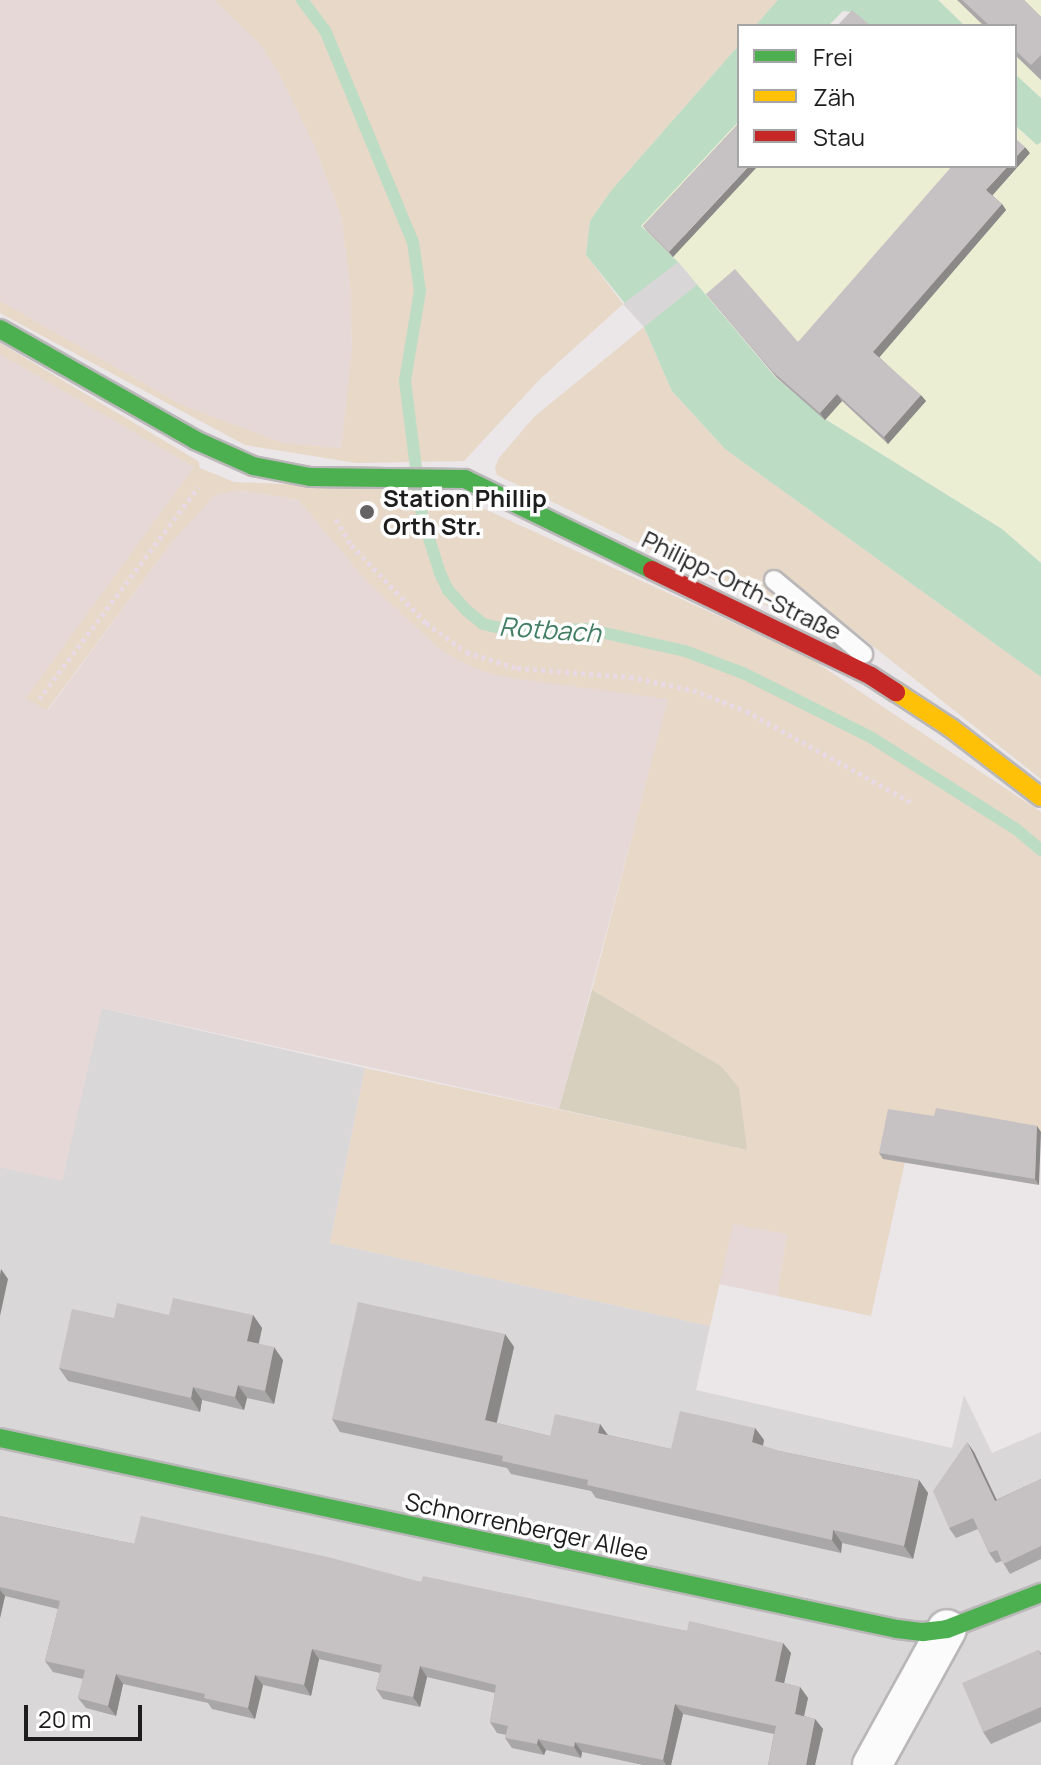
<!DOCTYPE html>
<html>
<head>
<meta charset="utf-8">
<style>
  body { margin:0 }
  #map { position:relative; width:1041px; height:1765px; overflow:hidden; background:#ebe6e7; font-family:Manrope,sans-serif }
  div>[style] { position:absolute }
  .residential>* { inset:0; background:#dad7d8 }
  .farmland>* { inset:0; background:#e6d8d6 }
  .grass>* { inset:0; background:#e7d8c8 }
  .forest>* { inset:0; background:#d8d0be }
  .park>* { inset:0; background:#eceed4 }
  .water>* { inset:0; background:#bcdcc4 }
  .pier>* { inset:0; background:#d8d6d6 }
  .stream>* { height:12px; margin:-6px; padding:0 6px; transform-origin:6px; border-radius:6px; background:#bcdcc4 }
  .path>* { height:5px; margin-top:-2.5px; transform-origin:0; background:repeating-linear-gradient(90deg,#e8d9e5 0 4px,transparent 0 8px) }
  .roads { filter:drop-shadow(2px 0 #bab7b8) drop-shadow(-2px 0 #bab7b8) drop-shadow(0 2px #bab7b8) drop-shadow(0 -2px #bab7b8) }
  .lane>* { height:18px; margin:-9px; padding:0 9px; transform-origin:9px; border-radius:9px; background:#fcfbfb }
  .street>* { height:38px; margin:-19px; padding:0 19px; transform-origin:19px; border-radius:19px; background:#fcfbfb }
  .fast>* { height:18px; margin:-9px; padding:0 9px; transform-origin:9px; border-radius:9px; background:#4caf50 }
  .slow>* { height:18px; margin:-9px; padding:0 9px; transform-origin:9px; border-radius:9px; background:#ffc107 }
  .jam>* { height:18px; margin:-9px; padding:0 9px; transform-origin:9px; border-radius:9px; background:#c62828 }
  .wall>* { inset:0; background:#aaa7a8 }
  .shaded-wall>* { inset:0; background:#8b8888 }
  .building>* { inset:0; background:#c6c2c3 }
  .dots>* { width:22px; height:22px; translate:-50% -50%; box-sizing:border-box; border:4px solid #fff; border-radius:50% }
  span { translate:-50% -50%; white-space:nowrap; text-align:center; line-height:1.15; -webkit-text-stroke:7px #fff; paint-order:stroke }
  .poi-label { font-size:24px; color:#1d1d1d; font-weight:700 }
  .left { translate:0 -50%; text-align:left }
  .street-label { font-size:24px; color:#1d1d1d }
  .water-label { font-size:26px; color:#427e64; font-style:italic }
  .legend { position:absolute; left:737px; top:24px; width:280px; height:144px; box-sizing:border-box; background:#fff; border:2px solid #a5a5a5; margin:0; padding:10px 14px; list-style:none; font-size:24px; color:#1d1d1d }
  .legend li { display:flex; align-items:center; gap:16px; height:40px }
  .legend b { width:40px; border:2px solid #a5a5a5 }
  .scale { position:absolute; left:24px; top:1705px; width:118px; height:36px; box-sizing:border-box; border:4px solid #1d1d1d; border-top:0; padding-left:10px; font-size:24px; line-height:28px; white-space:nowrap; color:#1d1d1d; -webkit-text-stroke:6px #fff; paint-order:stroke }
</style>
</head>
<body>
<div id="map">
  <div class="residential">
    <div style="clip-path:polygon(101px 1008px,365px 1068px,330px 1243px,710px 1326px,696px 1390px,952px 1448px,964px 1395px,992px 1453px,1041px 1432px,1041px 1765px,0 1765px,0 1167px,62px 1180px)"></div>
  </div>
  <div class="farmland">
    <div style="clip-path:polygon(0 0,214px 0,260px 44px,280px 75px,315px 147px,341px 216px,350px 284px,352px 349px,341px 448px,283px 443px,182px 405px,0 301px)"></div>
    <div style="clip-path:polygon(0 354px,194px 467px,27px 697px,48px 710px,171px 543px,215px 494px,239px 490px,298px 500px,366px 580px,437px 647px,458px 660px,484px 672px,511px 678px,669px 698px,559px 1109px,102px 1008px,62px 1181px,0 1167px)"></div>
    <div style="clip-path:polygon(732px 1223px,787px 1233px,777px 1296px,719px 1284px)"></div>
  </div>
  <div class="grass">
    <div style="clip-path:polygon(214px 0,778px 0,755px 26px,739px 26px,739px 45px,610px 192px,590px 221px,586px 255px,623px 304px,540px 379px,464px 461px,356px 463px,245px 445px,0 313px,0 301px,182px 405px,283px 443px,341px 448px,352px 348px,350px 284px,341px 216px,315px 147px,280px 75px,260px 44px)"></div>
    <div style="clip-path:polygon(644px 327px,672px 391px,725px 449px,1041px 677px,1041px 779px,779px 572px,768px 583px,795px 608px,802px 623px,497px 475px,495px 467px,499px 458px,534px 417px)"></div>
    <div style="clip-path:polygon(0 343px,198px 461px,200px 468px,234px 482px,445px 491px,808px 657px,1041px 812px,1041px 1212px,1041px 1132px,905px 1162px,871px 1316px,777px 1296px,787px 1234px,733px 1224px,710px 1326px,330px 1243px,365px 1068px,747px 1150px,721px 1066px,592px 990px,668px 699px,511px 678px,484px 672px,458px 660px,437px 647px,366px 580px,298px 500px,239px 490px,215px 495px,171px 543px,47px 710px,26px 698px,194px 467px,0 354px)"></div>
  </div>
  <div class="forest">
    <div style="clip-path:polygon(592px 990px,721px 1066px,739px 1088px,747px 1150px,559px 1109px)"></div>
  </div>
  <div class="park">
    <div style="clip-path:polygon(938px 0,1041px 0,1041px 98px,1015px 74px,1015px 26px,965px 26px)"></div>
    <div style="clip-path:polygon(739px 121px,739px 166px,1015px 166px,1015px 125px,1037px 145px,1041px 142px,1041px 563px,1002px 529px,825px 419px,777px 378px,678px 262px,640px 226px)"></div>
  </div>
  <div class="water">
    <div style="clip-path:polygon(778px 0,938px 0,965px 26px,868px 26px,852px 12px,843px 11px,828px 26px,755px 26px)"></div>
    <div style="clip-path:polygon(739px 45px,739px 121px,641px 226px,678px 262px,776px 378px,825px 419px,1002px 529px,1041px 563px,1041px 677px,725px 449px,672px 391px,644px 327px,586px 255px,590px 221px,610px 192px)"></div>
    <div style="clip-path:polygon(1015px 74px,1041px 98px,1041px 142px,1037px 145px,1015px 125px)"></div>
  </div>
  <div class="pier">
    <div style="clip-path:polygon(678px 262px,697px 285px,644px 327px,623px 304px)"></div>
  </div>
  <div class="stream">
    <div style="left:302px;top:0;width:38px;rotate:53deg"></div>
    <div style="left:325px;top:30px;width:230px;rotate:67.5deg"></div>
    <div style="left:413px;top:242px;width:49px;rotate:81.9deg"></div>
    <div style="left:420px;top:291px;width:91px;rotate:99.5deg"></div>
    <div style="left:405px;top:381px;width:136px;rotate:82.8deg"></div>
    <div style="left:422px;top:516px;width:60px;rotate:72.5deg"></div>
    <div style="left:440px;top:573px;width:19px;rotate:65deg"></div>
    <div style="left:448px;top:590px;width:27px;rotate:48deg"></div>
    <div style="left:466px;top:610px;width:22px;rotate:39deg"></div>
    <div style="left:483px;top:624px;width:35px;rotate:13deg"></div>
    <div style="left:517px;top:632px;width:70px;rotate:-2.5deg"></div>
    <div style="left:587px;top:629px;width:100px;rotate:12.7deg"></div>
    <div style="left:685px;top:651px;width:62px;rotate:20.8deg"></div>
    <div style="left:743px;top:673px;width:144px;rotate:26.7deg"></div>
    <div style="left:872px;top:738px;width:170px;rotate:32.3deg"></div>
    <div style="left:1016px;top:829px;width:33px;rotate:40deg"></div>
  </div>
  <div class="path">
    <div style="left:336px;top:519px;width:30px;rotate:60deg"></div>
    <div style="left:351px;top:545px;width:108px;rotate:46.1deg"></div>
    <div style="left:426px;top:623px;width:49px;rotate:35.9deg"></div>
    <div style="left:466px;top:652px;width:53px;rotate:17.4deg"></div>
    <div style="left:517px;top:668px;width:113px;rotate:4.6deg"></div>
    <div style="left:630px;top:677px;width:64px;rotate:11.7deg"></div>
    <div style="left:693px;top:690px;width:57px;rotate:21.6deg"></div>
    <div style="left:746px;top:711px;width:188px;rotate:28.9deg"></div>
    <div style="left:39px;top:699px;width:265px;rotate:-53.1deg"></div>
  </div>
  <div class="roads">
    <div class="lane">
      <div style="left:774px;top:580px;width:116px;rotate:39.7deg"></div>
    </div>
    <div class="street">
      <div style="left:872px;top:1765px;width:155px;rotate:-61.1deg"></div>
    </div>
    <div class="fast">
      <div style="left:0;top:329px;width:224px;rotate:29.6deg"></div>
      <div style="left:195px;top:440px;width:64px;rotate:24.1deg"></div>
      <div style="left:253px;top:466px;width:58px;rotate:10.9deg"></div>
      <div style="left:310px;top:477px;width:155px;rotate:0.7deg"></div>
      <div style="left:465px;top:479px;width:208px;rotate:25.9deg"></div>
      <div style="left:0;top:1438px;width:917px;rotate:12.02deg"></div>
      <div style="left:897px;top:1629px;width:26px;rotate:7deg"></div>
      <div style="left:923px;top:1632px;width:24px;rotate:-7deg"></div>
      <div style="left:947px;top:1629px;width:101px;rotate:-21deg"></div>
    </div>
    <div class="slow">
      <div style="left:896px;top:692px;width:66px;rotate:33.2deg"></div>
      <div style="left:951px;top:728px;width:113px;rotate:37.5deg"></div>
    </div>
    <div class="jam">
      <div style="left:652px;top:570px;width:243px;rotate:25.8deg"></div>
      <div style="left:871px;top:676px;width:30px;rotate:33deg"></div>
    </div>
  </div>
  <div class="wall">
    <div style="clip-path:polygon(957px 0,1024px 0,1041px 17px,1041px 80px,1015px 55px,1015px 26px,984px 26px)"></div>
    <div style="clip-path:polygon(739px 123px,673px 257px,647px 231px,643px 226px)"></div>
    <div style="clip-path:polygon(1030px 153px,992px 195px,1002px 204px,1006px 210px,879px 357px,926px 401px,888px 444px,842px 401px,825px 420px,777px 378px,706px 294px,798px 342px)"></div>
    <div style="clip-path:polygon(934px 1116px,1037px 1126px,1039px 1185px,883px 1159px,879px 1153px)"></div>
    <div style="clip-path:polygon(169px 1315px,253px 1315px,262px 1328px,259px 1344px,283px 1360px,274px 1404px,247px 1398px,244px 1410px,202px 1400px,200px 1412px,68px 1381px,59px 1368px,114px 1318px)"></div>
    <div style="clip-path:polygon(505px 1334px,514px 1347px,497px 1423px,550px 1436px,600px 1424px,608px 1435px,671px 1449px,755px 1428px,764px 1440px,763px 1446px,779px 1451px,919px 1480px,928px 1493px,913px 1559px,842px 1543px,841px 1553px,596px 1498px,591px 1491px,511px 1474px,507px 1468px,340px 1432px,332px 1419px)"></div>
    <div style="clip-path:polygon(974px 1452px,996px 1500px,1041px 1479px,1041px 1559px,1010px 1574px,1002px 1561px,996px 1563px,989px 1553px,978px 1529px,956px 1538px,949px 1528px)"></div>
    <div style="clip-path:polygon(0 1516px,134px 1544px,421px 1582px,687px 1631px,783px 1643px,791px 1653px,784px 1683px,800px 1687px,808px 1698px,804px 1716px,815px 1719px,823px 1729px,815px 1765px,768px 1765px,774px 1734px,683px 1714px,671px 1765px,643px 1765px,582px 1752px,581px 1758px,546px 1750px,544px 1755px,512px 1748px,505px 1738px,506px 1735px,497px 1733px,490px 1722px,495px 1693px,427px 1677px,420px 1707px,383px 1699px,376px 1689px,380px 1673px,319px 1659px,311px 1696px,263px 1685px,255px 1719px,212px 1709px,208px 1703px,123px 1684px,116px 1716px,86px 1708px,78px 1698px,83px 1679px,53px 1672px,45px 1661px,58px 1609px,5px 1596px,0 1618px)"></div>
    <div style="clip-path:polygon(1038px 1650px,1041px 1653px,1041px 1722px,991px 1744px,983px 1732px)"></div>
  </div>
  <div class="shaded-wall">
    <div style="clip-path:polygon(1025px 147px,1030px 153px,991px 197px,986px 190px,1008px 166px,1015px 166px,1015px 158px)"></div>
    <div style="clip-path:polygon(749px 166px,758px 166px,673px 257px,669px 252px)"></div>
    <div style="clip-path:polygon(1002px 204px,1006px 210px,878px 359px,873px 352px)"></div>
    <div style="clip-path:polygon(837px 394px,842px 401px,825px 420px,820px 413px)"></div>
    <div style="clip-path:polygon(921px 395px,926px 401px,888px 444px,884px 437px)"></div>
    <div style="clip-path:polygon(1037px 1126px,1041px 1132px,1039px 1185px,1035px 1179px)"></div>
    <div style="clip-path:polygon(1px 1269px,8px 1279px,0 1316px,0 1275px)"></div>
    <div style="clip-path:polygon(253px 1315px,262px 1328px,256px 1354px,247px 1341px)"></div>
    <div style="clip-path:polygon(505px 1334px,514px 1347px,494px 1433px,485px 1420px)"></div>
    <div style="clip-path:polygon(274px 1347px,283px 1360px,274px 1404px,265px 1391px)"></div>
    <div style="clip-path:polygon(238px 1385px,247px 1398px,244px 1410px,235px 1397px)"></div>
    <div style="clip-path:polygon(193px 1387px,202px 1400px,200px 1412px,191px 1398px)"></div>
    <div style="clip-path:polygon(600px 1424px,609px 1437px,598px 1433px)"></div>
    <div style="clip-path:polygon(755px 1428px,764px 1440px,761px 1455px,752px 1442px)"></div>
    <div style="clip-path:polygon(967px 1442px,974px 1452px,1002px 1511px,995px 1501px)"></div>
    <div style="clip-path:polygon(919px 1480px,928px 1493px,913px 1559px,904px 1546px)"></div>
    <div style="clip-path:polygon(833px 1530px,842px 1543px,841px 1553px,832px 1540px)"></div>
    <div style="clip-path:polygon(0 1590px,5px 1596px,0 1618px)"></div>
    <div style="clip-path:polygon(783px 1643px,791px 1653px,782px 1692px,775px 1681px)"></div>
    <div style="clip-path:polygon(312px 1649px,319px 1659px,311px 1696px,304px 1685px)"></div>
    <div style="clip-path:polygon(420px 1666px,427px 1677px,420px 1707px,413px 1697px)"></div>
    <div style="clip-path:polygon(116px 1674px,123px 1684px,116px 1716px,108px 1706px)"></div>
    <div style="clip-path:polygon(255px 1675px,263px 1685px,255px 1719px,248px 1708px)"></div>
    <div style="clip-path:polygon(800px 1687px,808px 1698px,802px 1725px,795px 1714px)"></div>
    <div style="clip-path:polygon(675px 1704px,683px 1714px,671px 1765px,666px 1765px,663px 1760px)"></div>
    <div style="clip-path:polygon(815px 1719px,823px 1729px,815px 1765px,806px 1765px)"></div>
    <div style="clip-path:polygon(538px 1739px,546px 1750px,544px 1755px,537px 1744px)"></div>
    <div style="clip-path:polygon(575px 1742px,582px 1752px,581px 1758px,574px 1747px)"></div>
  </div>
  <div class="building">
    <div style="clip-path:polygon(962px 0,1024px 0,1041px 17px,1041px 55px,1031px 65px,1015px 50px,1015px 26px,990px 26px)"></div>
    <div style="clip-path:polygon(852px 10px,871px 26px,837px 26px)"></div>
    <div style="clip-path:polygon(739px 123px,739px 166px,749px 166px,669px 252px,643px 226px)"></div>
    <div style="clip-path:polygon(1015px 138px,1025px 147px,1015px 158px)"></div>
    <div style="clip-path:polygon(952px 166px,1008px 166px,986px 190px,1002px 204px,873px 352px,921px 395px,884px 437px,837px 394px,820px 413px,772px 371px,706px 294px,735px 269px,798px 342px)"></div>
    <div style="clip-path:polygon(936px 1108px,1037px 1126px,1035px 1179px,879px 1153px,888px 1109px,934px 1116px)"></div>
    <div style="clip-path:polygon(173px 1298px,253px 1315px,247px 1341px,274px 1347px,265px 1391px,238px 1385px,235px 1397px,193px 1387px,191px 1398px,59px 1368px,72px 1309px,114px 1318px,117px 1303px,169px 1315px)"></div>
    <div style="clip-path:polygon(358px 1302px,505px 1334px,485px 1420px,550px 1436px,555px 1414px,600px 1424px,598px 1433px,671px 1449px,680px 1411px,755px 1428px,752px 1442px,779px 1451px,919px 1480px,904px 1546px,833px 1530px,832px 1540px,587px 1485px,588px 1480px,502px 1461px,503px 1456px,332px 1419px)"></div>
    <div style="clip-path:polygon(967px 1442px,995px 1501px,1041px 1479px,1041px 1546px,1003px 1564px,997px 1550px,989px 1553px,973px 1518px,949px 1528px,933px 1491px)"></div>
    <div style="clip-path:polygon(0 1516px,134px 1544px,141px 1516px,332px 1558px,421px 1582px,423px 1576px,687px 1631px,689px 1621px,783px 1643px,775px 1681px,800px 1687px,795px 1714px,815px 1719px,806px 1765px,768px 1765px,776px 1726px,675px 1704px,663px 1760px,575px 1742px,574px 1747px,538px 1739px,537px 1744px,505px 1738px,508px 1726px,490px 1722px,496px 1685px,420px 1666px,413px 1697px,376px 1689px,382px 1665px,312px 1649px,304px 1685px,255px 1675px,248px 1708px,204px 1698px,205px 1694px,116px 1674px,108px 1706px,78px 1698px,85px 1670px,45px 1661px,60px 1601px,0 1587px)"></div>
    <div style="clip-path:polygon(1038px 1650px,1041px 1655px,1041px 1707px,983px 1732px,962px 1683px)"></div>
  </div>
  <div class="dots">
    <div style="left:367px;top:512px;background:#656364"></div>
  </div>
  <div class="poi-label">
    <span class="left" style="left:383px;top:512px">Station Phillip<br>Orth Str.</span>
  </div>
  <div class="street-label">
    <span style="left:742px;top:585px;rotate:26deg">Philipp-Orth-Straße</span>
    <span style="left:527px;top:1526px;rotate:12deg">Schnorrenberger Allee</span>
  </div>
  <div class="water-label">
    <span style="left:550px;top:630px;rotate:4deg">Rotbach</span>
  </div>
  <ul class="legend">
  <li><b style="height:10px;background:#4caf50"></b>Frei</li>
  <li><b style="height:10px;background:#ffc107"></b>Zäh</li>
  <li><b style="height:10px;background:#c62828"></b>Stau</li>
  </ul>
  <div class="scale">20 m</div>
</div>
</body>
</html>
